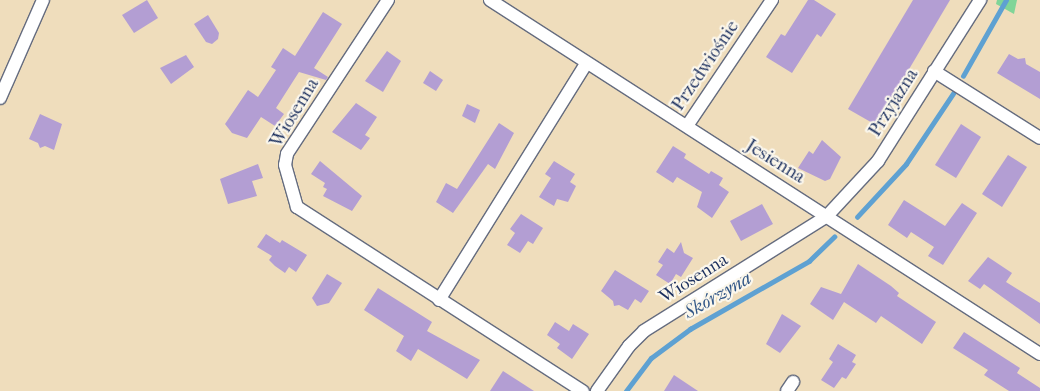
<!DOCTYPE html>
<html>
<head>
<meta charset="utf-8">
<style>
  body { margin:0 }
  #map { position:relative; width:1040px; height:391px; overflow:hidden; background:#efddbc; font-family:"IM FELL French Canon",serif }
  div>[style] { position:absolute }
  .green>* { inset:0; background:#80d598 }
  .stream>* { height:4.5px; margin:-2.25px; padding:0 2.25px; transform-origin:2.25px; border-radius:2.25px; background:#5ea1d2 }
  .building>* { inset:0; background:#b39ed3 }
  .roads { filter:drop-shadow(1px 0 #656c7f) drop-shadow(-1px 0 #656c7f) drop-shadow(0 1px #656c7f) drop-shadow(0 -1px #656c7f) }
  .street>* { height:12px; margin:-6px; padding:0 6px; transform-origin:6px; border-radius:6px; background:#fff }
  span { translate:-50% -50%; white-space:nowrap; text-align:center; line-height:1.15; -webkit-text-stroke:4.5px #fbf7ec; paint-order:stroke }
  .street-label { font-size:18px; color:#1b2f5e }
  .water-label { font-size:19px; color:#325787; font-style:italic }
</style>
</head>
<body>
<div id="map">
  <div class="green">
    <div style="clip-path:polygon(997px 0,1017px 0,1014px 14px,996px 4px)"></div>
  </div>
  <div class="stream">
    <div style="left:963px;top:76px;width:87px;rotate:-60.5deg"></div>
    <div style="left:857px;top:217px;width:72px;rotate:-47.2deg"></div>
    <div style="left:906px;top:164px;width:87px;rotate:-56.3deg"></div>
    <div style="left:626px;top:391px;width:41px;rotate:-52.9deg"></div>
    <div style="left:651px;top:358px;width:49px;rotate:-36.6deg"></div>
    <div style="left:690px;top:329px;width:137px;rotate:-29.7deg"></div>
    <div style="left:809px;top:261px;width:35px;rotate:-44deg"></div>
  </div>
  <div class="building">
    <div style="clip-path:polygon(147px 0,158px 18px,134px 33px,122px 15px)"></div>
    <div style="clip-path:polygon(808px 0,814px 0,836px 14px,821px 37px,817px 34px,792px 73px,766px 57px,781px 34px,785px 36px)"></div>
    <div style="clip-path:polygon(913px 0,950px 0,876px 125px,848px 109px)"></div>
    <div style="clip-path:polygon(323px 12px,342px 24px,314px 68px,328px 77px,326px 80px,299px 72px,276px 108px,284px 114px,275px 126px,261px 117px,247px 138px,232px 133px,225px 124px,248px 90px,258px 97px,276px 70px,271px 67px,283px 48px,295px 56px)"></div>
    <div style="clip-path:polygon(208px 15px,219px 33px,218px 39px,212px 44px,206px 42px,194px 24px)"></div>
    <div style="clip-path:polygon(387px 51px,401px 61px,383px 92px,365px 81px)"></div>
    <div style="clip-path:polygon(1009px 54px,1018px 59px,1025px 58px,1026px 64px,1040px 72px,1040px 99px,997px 73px)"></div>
    <div style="clip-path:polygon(186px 55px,194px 67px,171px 84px,160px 68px)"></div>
    <div style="clip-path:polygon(430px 71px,443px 80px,436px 91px,423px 83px)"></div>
    <div style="clip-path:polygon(356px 103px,377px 117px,365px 135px,370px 138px,361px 150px,332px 132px)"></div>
    <div style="clip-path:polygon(467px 104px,480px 110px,475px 123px,462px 116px)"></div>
    <div style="clip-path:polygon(40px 114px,62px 124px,54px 150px,45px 146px,40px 148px,38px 143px,29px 139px)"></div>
    <div style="clip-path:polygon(499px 123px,514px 133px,495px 169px,488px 164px,453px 213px,436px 202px,446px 183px,457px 189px)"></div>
    <div style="clip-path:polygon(961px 124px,981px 137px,956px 178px,935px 165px)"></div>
    <div style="clip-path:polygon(822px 140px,841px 157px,830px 179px,825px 181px,798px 168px,809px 151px,813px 154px)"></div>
    <div style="clip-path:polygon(673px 146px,686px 154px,684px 158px,709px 174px,711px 171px,723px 178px,719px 185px,729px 192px,712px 218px,697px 207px,702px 192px,677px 177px,673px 183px,656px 172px)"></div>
    <div style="clip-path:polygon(1008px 155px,1027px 167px,1002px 207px,982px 194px)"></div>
    <div style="clip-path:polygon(320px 161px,362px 196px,352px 211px,323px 196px,327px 189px,323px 187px,325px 183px,311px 174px)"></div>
    <div style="clip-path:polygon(554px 161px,575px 174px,570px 182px,576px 186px,568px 202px,557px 199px,554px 206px,539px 197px,551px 178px,545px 174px)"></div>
    <div style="clip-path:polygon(258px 164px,263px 178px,252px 181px,257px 196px,228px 204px,220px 179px)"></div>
    <div style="clip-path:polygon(904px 200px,945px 226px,962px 203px,977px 213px,943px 265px,928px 256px,934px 247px,911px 232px,907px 238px,888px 225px)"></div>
    <div style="clip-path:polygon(762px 204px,773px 224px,741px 241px,730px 221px)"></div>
    <div style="clip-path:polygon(521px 214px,543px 228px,533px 244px,528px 241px,520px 253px,507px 245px,515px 233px,510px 229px)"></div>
    <div style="clip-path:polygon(266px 234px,280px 243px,282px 240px,307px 255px,296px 272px,289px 267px,285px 273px,275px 266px,269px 260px,272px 256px,257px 247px)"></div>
    <div style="clip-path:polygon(681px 242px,684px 253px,693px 258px,681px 277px,676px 274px,670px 284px,656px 275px,663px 265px,658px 262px,667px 248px,674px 253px)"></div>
    <div style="clip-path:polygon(988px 257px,1012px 273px,1006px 282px,1040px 303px,1040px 324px,984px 284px,980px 289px,968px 281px)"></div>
    <div style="clip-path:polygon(858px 264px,891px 286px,899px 293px,897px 296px,936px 322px,922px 344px,881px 316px,876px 323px,844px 302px,833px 320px,810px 304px,821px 287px,841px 294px)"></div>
    <div style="clip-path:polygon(615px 270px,649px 291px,641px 303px,635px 299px,628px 310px,619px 305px,614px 306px,613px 301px,601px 291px)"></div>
    <div style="clip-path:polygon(327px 274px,342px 283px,329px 303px,317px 306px,312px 298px)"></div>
    <div style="clip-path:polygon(378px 288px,432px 322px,427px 331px,480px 360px,467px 379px,418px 349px,411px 361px,396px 351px,404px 336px,364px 310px)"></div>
    <div style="clip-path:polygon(782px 314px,801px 326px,780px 353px,766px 344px)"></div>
    <div style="clip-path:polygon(555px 322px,569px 331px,573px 324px,589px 334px,572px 359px,557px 348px,560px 344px,547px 335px)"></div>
    <div style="clip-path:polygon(964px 332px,1020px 368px,1017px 373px,1040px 388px,1040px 391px,1009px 391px,984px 375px,988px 370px,953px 348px)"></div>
    <div style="clip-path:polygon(838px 344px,856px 355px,852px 362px,856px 364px,846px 379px,842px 377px,834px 388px,821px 380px,833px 362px,829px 359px)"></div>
    <div style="clip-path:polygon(503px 371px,517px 380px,534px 391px,490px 391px)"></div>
    <div style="clip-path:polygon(674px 375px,698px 391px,664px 391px)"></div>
  </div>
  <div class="roads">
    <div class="street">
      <div style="left:388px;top:0;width:184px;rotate:123.3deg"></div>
      <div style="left:287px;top:154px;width:11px;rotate:100deg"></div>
      <div style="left:285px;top:165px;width:44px;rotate:74.1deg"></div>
      <div style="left:297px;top:207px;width:340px;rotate:32.8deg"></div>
      <div style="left:490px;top:0;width:654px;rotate:32.77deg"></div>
      <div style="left:934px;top:71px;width:125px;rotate:32.3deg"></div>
      <div style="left:0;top:98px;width:107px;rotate:-66.3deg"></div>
      <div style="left:687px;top:126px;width:152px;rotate:-56deg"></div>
      <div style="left:439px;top:300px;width:278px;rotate:-58.1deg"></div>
      <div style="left:597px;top:391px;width:55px;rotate:-54.6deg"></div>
      <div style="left:629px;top:346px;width:21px;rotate:-45deg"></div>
      <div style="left:644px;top:331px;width:216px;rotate:-32.1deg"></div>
      <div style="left:827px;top:216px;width:75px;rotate:-47.2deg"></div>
      <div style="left:878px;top:161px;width:191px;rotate:-57.6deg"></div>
      <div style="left:787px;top:391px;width:11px;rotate:-56deg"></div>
    </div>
  </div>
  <div class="street-label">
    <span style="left:706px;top:66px;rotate:-56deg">Przedwiośnie</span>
    <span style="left:894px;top:103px;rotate:-58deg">Przyjazna</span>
    <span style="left:295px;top:113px;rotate:-59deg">Wiosenna</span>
    <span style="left:775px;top:162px;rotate:32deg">Jesienna</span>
    <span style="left:694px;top:279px;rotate:-32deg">Wiosenna</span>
  </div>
  <div class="water-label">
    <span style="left:718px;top:296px;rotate:-30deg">Skórzyna</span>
  </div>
</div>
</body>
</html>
